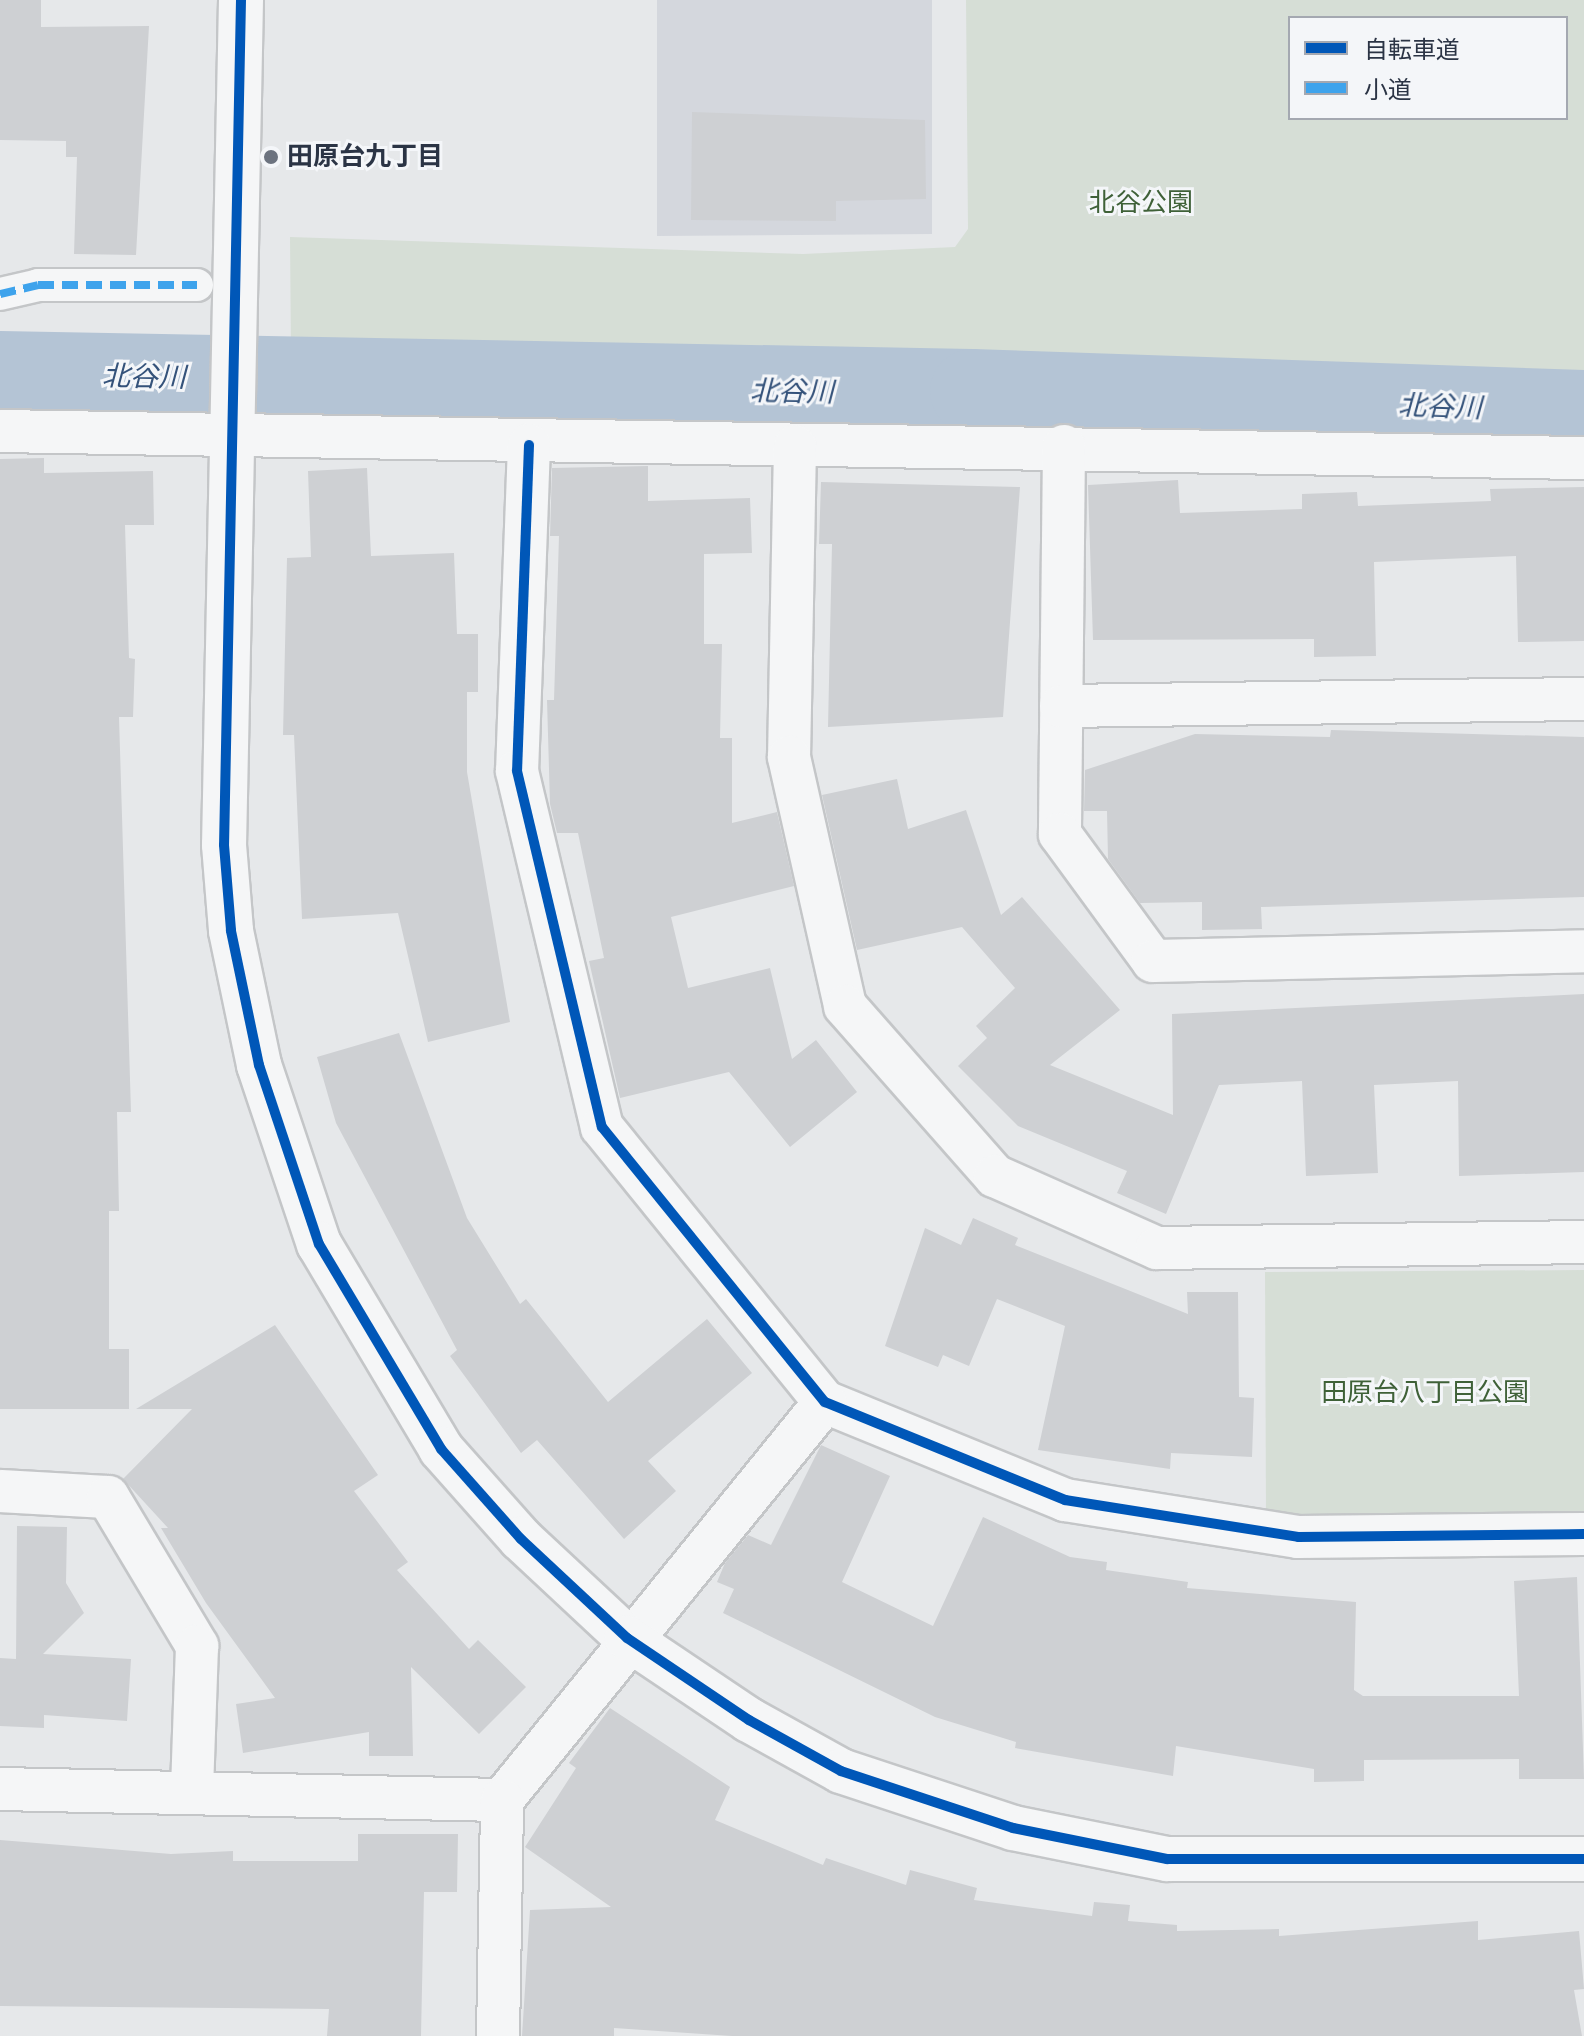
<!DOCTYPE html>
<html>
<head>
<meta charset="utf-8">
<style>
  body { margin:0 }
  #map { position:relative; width:1584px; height:2036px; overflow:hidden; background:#e6e8ea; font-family:"Nunito Sans","Noto Sans JP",sans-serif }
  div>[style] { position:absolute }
  .built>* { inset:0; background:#d4d7dd }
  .green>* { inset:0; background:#d6ded6 }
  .river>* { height:84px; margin:-42px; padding:0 42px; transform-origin:42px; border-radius:42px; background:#b4c4d5 }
  .building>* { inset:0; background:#ced0d3 }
  .roads { filter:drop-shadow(2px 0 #c4c6c8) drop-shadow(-2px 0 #c4c6c8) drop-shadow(0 2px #c4c6c8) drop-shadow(0 -2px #c4c6c8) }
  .pedestrian>* { height:32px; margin:-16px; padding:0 16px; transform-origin:16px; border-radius:16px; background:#f5f6f7 }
  .minor>* { height:42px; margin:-21px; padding:0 21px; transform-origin:21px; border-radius:21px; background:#f5f6f7 }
  .tertiary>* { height:44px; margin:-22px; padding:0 22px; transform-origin:22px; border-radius:22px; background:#f5f6f7 }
  .quiet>* { height:8px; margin-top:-4px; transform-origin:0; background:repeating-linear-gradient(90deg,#3ea3ec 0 16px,transparent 0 24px) }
  .cycleway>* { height:10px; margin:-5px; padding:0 5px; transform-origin:5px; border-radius:5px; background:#0057b8 }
  .dots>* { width:22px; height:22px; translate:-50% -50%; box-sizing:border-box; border:4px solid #f4f6f9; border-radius:50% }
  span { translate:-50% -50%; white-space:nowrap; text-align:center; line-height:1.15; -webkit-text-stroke:6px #f4f6f9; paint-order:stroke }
  .poi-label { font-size:26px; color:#2b3445; font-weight:700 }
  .left { translate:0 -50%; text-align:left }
  .park-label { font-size:26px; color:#3f6138 }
  .water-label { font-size:28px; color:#34527a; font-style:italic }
  .legend { position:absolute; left:1288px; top:16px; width:280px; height:104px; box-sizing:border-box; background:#f4f6f9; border:2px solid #a4a8b1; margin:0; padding:10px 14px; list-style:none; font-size:24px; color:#2b3445 }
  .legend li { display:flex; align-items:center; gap:16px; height:40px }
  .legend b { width:40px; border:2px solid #a4a8b1 }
</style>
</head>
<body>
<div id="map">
  <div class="built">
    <div style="clip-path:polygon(657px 0,932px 0,932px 234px,657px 236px)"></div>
  </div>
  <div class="green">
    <div style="clip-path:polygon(evenodd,966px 0,1584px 0,1584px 387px,291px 353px,290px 237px,803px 254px,955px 247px,968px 229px,966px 0,1566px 18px,1566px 118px,1290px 118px,1290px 18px,1566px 18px)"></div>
    <div style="clip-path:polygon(1584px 1270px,1584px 1513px,1266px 1516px,1265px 1272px)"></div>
  </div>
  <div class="river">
    <div style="left:0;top:373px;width:972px;rotate:1.06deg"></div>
    <div style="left:972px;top:391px;width:612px;rotate:1.97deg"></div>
  </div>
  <div class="building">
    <div style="clip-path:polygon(0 0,41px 0,41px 27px,149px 26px,136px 255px,74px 254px,77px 157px,66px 157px,66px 141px,0 140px)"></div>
    <div style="clip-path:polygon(692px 112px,925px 120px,926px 199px,836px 201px,836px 221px,691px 220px)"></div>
    <div style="clip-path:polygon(44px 458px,44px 473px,153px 471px,154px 525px,125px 525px,129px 658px,135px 659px,133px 717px,119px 717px,131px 1112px,117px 1112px,119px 1211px,109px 1211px,109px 1349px,129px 1349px,129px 1409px,0 1409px,0 459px)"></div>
    <div style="clip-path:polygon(648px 466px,648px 501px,750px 498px,752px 553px,704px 554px,704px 644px,722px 644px,720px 738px,732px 738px,732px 823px,777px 812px,794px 886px,671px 917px,688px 988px,770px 968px,792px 1059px,816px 1040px,857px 1092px,790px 1147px,729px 1072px,620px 1098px,589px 961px,604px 958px,578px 833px,557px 833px,550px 804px,547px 700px,554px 700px,559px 536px,550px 536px,552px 468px)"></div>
    <div style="clip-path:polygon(367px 468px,371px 556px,454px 553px,457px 634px,478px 634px,478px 692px,467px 692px,467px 772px,510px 1022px,428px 1042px,398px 913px,302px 919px,294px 735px,283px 735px,287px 558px,311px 557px,308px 471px)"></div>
    <div style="clip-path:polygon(1178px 480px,1180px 513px,1302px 509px,1302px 494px,1357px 492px,1358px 506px,1491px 501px,1490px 489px,1584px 487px,1584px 641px,1518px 642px,1516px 556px,1374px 562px,1376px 656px,1314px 657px,1314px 639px,1093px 640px,1088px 485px)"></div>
    <div style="clip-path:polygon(821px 482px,1020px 487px,1003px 717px,828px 727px,832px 544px,819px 544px)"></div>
    <div style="clip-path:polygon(1331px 730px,1584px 737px,1584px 897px,1261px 907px,1262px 929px,1202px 930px,1202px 902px,1140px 903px,1108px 859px,1107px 811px,1084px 811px,1085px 770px,1195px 734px,1330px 737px)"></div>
    <div style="clip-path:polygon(897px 779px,908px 829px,966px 810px,1001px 915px,1022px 897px,1120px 1010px,1050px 1065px,1173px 1115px,1172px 1014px,1584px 994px,1584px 1172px,1459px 1176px,1458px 1081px,1374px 1085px,1378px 1173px,1306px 1176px,1302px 1081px,1219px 1085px,1166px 1214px,1117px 1193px,1127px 1171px,1018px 1126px,958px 1066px,987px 1038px,976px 1026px,1015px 988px,962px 927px,857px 950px,822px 795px)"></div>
    <div style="clip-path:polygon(399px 1033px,467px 1218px,520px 1304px,526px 1299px,608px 1402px,707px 1319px,752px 1373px,648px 1461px,676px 1491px,624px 1539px,537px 1440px,521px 1453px,450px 1356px,457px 1350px,336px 1123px,317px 1057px)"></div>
    <div style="clip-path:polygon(973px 1218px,1018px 1238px,1015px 1245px,1188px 1314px,1187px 1292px,1238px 1292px,1239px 1397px,1254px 1398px,1252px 1457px,1171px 1453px,1170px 1469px,1038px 1450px,1065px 1326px,997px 1299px,969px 1366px,943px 1355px,938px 1367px,885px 1346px,925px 1228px,961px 1245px)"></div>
    <div style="clip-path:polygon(275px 1325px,378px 1475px,354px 1491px,408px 1562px,397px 1570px,469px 1649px,478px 1640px,526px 1687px,479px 1734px,411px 1667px,413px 1756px,369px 1756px,369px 1732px,243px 1753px,236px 1704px,275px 1698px,206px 1603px,161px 1528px,168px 1528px,123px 1479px,192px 1409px,136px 1409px)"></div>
    <div style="clip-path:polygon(821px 1445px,890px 1476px,842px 1582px,933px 1626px,983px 1517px,1070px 1557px,1107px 1562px,1106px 1570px,1188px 1582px,1187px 1588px,1356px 1602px,1354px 1690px,1363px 1696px,1519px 1696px,1514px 1581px,1577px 1577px,1584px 1779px,1519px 1779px,1519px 1759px,1364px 1760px,1364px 1781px,1314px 1782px,1314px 1769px,1176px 1746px,1173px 1776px,1015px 1748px,1016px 1742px,935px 1717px,723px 1613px,734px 1589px,717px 1582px,725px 1563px,748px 1535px,771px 1545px)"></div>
    <div style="clip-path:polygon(17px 1526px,67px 1527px,66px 1583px,84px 1613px,43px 1654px,131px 1659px,127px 1721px,44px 1715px,44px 1728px,0 1726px,0 1658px,16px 1659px)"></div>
    <div style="clip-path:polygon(610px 1708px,730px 1787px,715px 1820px,823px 1865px,826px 1858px,906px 1885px,910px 1870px,977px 1888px,974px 1900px,1092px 1916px,1094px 1902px,1130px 1905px,1128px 1921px,1177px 1925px,1177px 1931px,1279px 1929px,1279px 1936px,1478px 1921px,1478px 1940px,1579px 1931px,1584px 1989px,1574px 1990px,1582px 2036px,732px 2036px,614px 2028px,614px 2036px,522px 2036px,530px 1910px,611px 1907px,525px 1847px,576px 1768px,569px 1763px)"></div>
    <div style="clip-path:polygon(358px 1834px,458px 1834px,457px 1892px,424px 1892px,421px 2036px,327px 2036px,329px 2009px,0 2006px,0 1840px,171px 1854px,233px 1851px,233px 1861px,358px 1861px)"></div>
  </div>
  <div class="roads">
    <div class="pedestrian">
      <div style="left:0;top:294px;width:39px;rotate:-13deg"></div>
      <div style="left:38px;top:285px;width:159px"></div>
    </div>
    <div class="minor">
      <div style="left:0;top:431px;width:1584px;rotate:0.98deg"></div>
      <div style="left:529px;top:445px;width:326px;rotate:92.1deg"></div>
      <div style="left:517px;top:771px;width:366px;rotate:76.6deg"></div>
      <div style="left:602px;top:1127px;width:354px;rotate:51deg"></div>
      <div style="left:825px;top:1402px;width:259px;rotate:22.2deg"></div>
      <div style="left:1065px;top:1500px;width:236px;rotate:9deg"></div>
      <div style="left:1298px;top:1537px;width:286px;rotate:-0.6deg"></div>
      <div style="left:795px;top:446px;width:311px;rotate:91.1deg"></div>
      <div style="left:789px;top:757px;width:255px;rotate:77.3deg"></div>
      <div style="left:845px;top:1006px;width:227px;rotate:48.6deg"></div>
      <div style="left:995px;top:1176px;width:177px;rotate:24deg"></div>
      <div style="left:1157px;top:1248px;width:427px;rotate:-0.8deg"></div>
      <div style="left:1064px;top:446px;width:388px;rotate:90.6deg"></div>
      <div style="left:1060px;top:834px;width:157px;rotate:53.8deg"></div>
      <div style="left:1153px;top:961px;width:431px;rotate:-1.3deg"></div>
      <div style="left:1061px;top:706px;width:523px;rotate:-0.77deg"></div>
      <div style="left:0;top:1491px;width:108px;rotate:3.2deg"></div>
      <div style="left:108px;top:1497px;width:174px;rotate:59.1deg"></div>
      <div style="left:197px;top:1646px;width:146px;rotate:92deg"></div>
      <div style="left:0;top:1789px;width:502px;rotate:1.26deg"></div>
      <div style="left:502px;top:1800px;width:513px;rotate:-50.94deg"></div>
      <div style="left:498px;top:2036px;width:236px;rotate:-89deg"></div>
    </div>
    <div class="tertiary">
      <div style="left:241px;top:0;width:845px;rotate:91.15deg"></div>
      <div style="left:224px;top:845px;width:86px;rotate:85.3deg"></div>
      <div style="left:231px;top:931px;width:137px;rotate:78.2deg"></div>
      <div style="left:259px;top:1065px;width:189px;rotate:71.5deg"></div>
      <div style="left:319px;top:1244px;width:239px;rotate:59.2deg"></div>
      <div style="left:441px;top:1449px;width:120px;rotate:48.4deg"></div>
      <div style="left:521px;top:1539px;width:145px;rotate:43deg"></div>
      <div style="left:627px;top:1638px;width:147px;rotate:33.9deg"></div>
      <div style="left:749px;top:1720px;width:105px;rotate:29deg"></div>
      <div style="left:841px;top:1771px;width:181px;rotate:18.3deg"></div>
      <div style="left:1013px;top:1828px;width:157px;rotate:11.4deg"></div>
      <div style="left:1167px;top:1859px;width:417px"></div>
    </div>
  </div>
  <div class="quiet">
    <div style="left:0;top:294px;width:39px;rotate:-13deg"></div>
    <div style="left:38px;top:285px;width:159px"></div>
  </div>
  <div class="cycleway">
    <div style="left:241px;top:0;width:845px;rotate:91.15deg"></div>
    <div style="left:224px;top:845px;width:86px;rotate:85.3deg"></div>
    <div style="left:231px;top:931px;width:137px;rotate:78.2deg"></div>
    <div style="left:259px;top:1065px;width:189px;rotate:71.5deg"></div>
    <div style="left:319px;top:1244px;width:239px;rotate:59.2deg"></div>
    <div style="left:441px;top:1449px;width:120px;rotate:48.4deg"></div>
    <div style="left:521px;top:1539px;width:145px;rotate:43deg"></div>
    <div style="left:627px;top:1638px;width:147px;rotate:33.9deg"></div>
    <div style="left:749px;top:1720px;width:105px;rotate:29deg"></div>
    <div style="left:841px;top:1771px;width:181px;rotate:18.3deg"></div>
    <div style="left:1013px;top:1828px;width:157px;rotate:11.4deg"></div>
    <div style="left:1167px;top:1859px;width:417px"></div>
    <div style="left:529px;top:445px;width:326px;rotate:92.1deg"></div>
    <div style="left:517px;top:771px;width:366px;rotate:76.6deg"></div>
    <div style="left:602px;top:1127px;width:354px;rotate:51deg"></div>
    <div style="left:825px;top:1402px;width:259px;rotate:22.2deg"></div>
    <div style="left:1065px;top:1500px;width:236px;rotate:9deg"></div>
    <div style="left:1298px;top:1537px;width:286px;rotate:-0.6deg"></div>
  </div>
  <div class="dots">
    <div style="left:271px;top:157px;background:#6c737f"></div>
  </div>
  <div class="poi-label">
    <span class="left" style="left:287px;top:157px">田原台九丁目</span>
  </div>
  <div class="park-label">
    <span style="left:1141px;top:203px">北谷公園</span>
    <span style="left:1425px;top:1393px">田原台八丁目公園</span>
  </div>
  <div class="water-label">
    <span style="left:144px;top:377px;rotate:1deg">北谷川</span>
    <span style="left:792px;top:392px;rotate:1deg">北谷川</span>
    <span style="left:1440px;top:407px;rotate:2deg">北谷川</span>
  </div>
  <ul class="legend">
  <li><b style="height:10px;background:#0057b8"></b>自転車道</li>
  <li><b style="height:10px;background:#3ea3ec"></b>小道</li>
  </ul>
</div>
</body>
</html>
